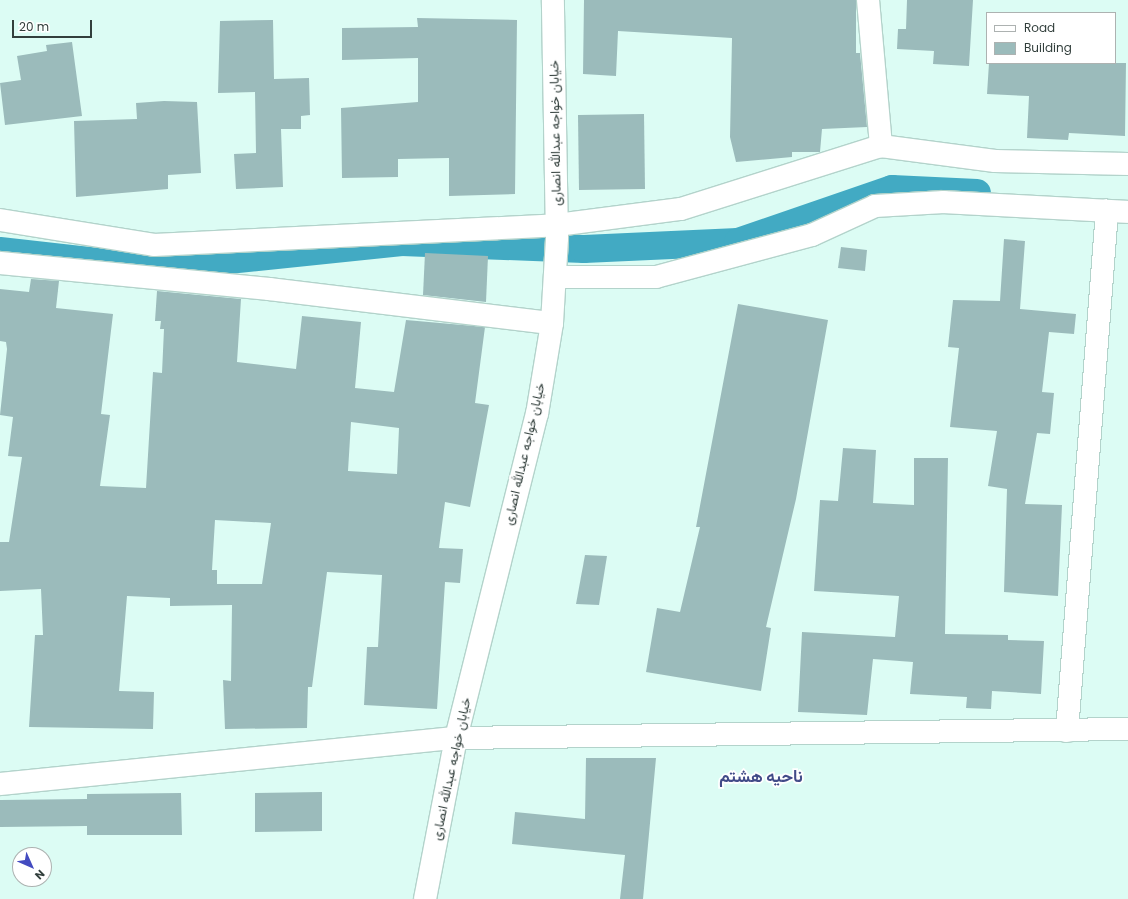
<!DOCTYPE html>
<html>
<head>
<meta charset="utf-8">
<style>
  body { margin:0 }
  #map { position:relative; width:1128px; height:899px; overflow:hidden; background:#dcfcf4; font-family:Poppins,Vazirmatn,sans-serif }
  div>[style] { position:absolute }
  .canal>* { height:28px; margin:-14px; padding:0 14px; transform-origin:14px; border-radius:14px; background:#42aac3 }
  .building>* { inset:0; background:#9bbbbb }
  .roads { filter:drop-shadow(1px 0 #b3d3cb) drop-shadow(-1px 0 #b3d3cb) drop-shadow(0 1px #b3d3cb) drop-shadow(0 -1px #b3d3cb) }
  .minor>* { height:22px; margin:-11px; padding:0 11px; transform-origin:11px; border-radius:11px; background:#fff }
  .tertiary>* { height:22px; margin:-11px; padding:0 11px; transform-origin:11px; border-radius:11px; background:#fff }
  span { translate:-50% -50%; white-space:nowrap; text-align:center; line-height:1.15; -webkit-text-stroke:3.5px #fff; paint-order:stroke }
  .street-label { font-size:13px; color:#323f3c }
  .district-label { font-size:17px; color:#414b88; font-weight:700 }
  .legend { position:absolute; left:986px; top:12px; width:130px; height:52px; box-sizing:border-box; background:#fff; border:1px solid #adb2b1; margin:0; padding:5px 7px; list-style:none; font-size:12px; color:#323f3c }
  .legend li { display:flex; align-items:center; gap:8px; height:20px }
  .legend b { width:20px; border:1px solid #adb2b1 }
  .north { position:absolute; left:12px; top:847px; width:40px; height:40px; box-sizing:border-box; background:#fff; border:1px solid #adb2b1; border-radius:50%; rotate:135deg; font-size:11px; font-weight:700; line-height:16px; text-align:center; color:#323f3c }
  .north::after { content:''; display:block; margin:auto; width:14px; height:18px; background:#434bc0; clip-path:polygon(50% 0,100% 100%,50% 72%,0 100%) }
  .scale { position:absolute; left:12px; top:20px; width:80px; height:18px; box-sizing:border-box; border:2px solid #323f3c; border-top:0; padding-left:5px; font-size:12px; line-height:14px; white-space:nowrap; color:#323f3c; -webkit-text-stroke:3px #fff; paint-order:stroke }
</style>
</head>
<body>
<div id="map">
  <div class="canal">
    <div style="left:0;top:251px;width:152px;rotate:6.4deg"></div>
    <div style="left:151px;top:268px;width:252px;rotate:-5.9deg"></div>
    <div style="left:402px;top:242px;width:182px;rotate:2.2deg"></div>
    <div style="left:584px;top:249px;width:154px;rotate:-2.6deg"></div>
    <div style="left:738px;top:242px;width:163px;rotate:-19deg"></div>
    <div style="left:892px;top:189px;width:85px;rotate:2.7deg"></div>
  </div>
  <div class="building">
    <div style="clip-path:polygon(584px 0,856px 0,856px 53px,860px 53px,867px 127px,822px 129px,820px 152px,792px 152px,792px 157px,736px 162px,730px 137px,732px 38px,618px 31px,616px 76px,583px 74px)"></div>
    <div style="clip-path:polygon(907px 0,973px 0,969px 66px,933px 64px,934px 51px,897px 49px,898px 29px,906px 29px)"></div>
    <div style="clip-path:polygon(417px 18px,517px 20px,515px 194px,449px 196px,449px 158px,398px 159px,398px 177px,342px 178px,341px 108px,418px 102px,418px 58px,342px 60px,342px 28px,418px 27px)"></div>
    <div style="clip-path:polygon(273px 20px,274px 79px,309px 78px,310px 115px,301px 116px,301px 129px,281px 129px,283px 187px,236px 189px,234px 154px,256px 153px,255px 92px,218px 93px,220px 21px)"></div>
    <div style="clip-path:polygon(72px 42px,82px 116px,5px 125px,0 83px,21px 80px,17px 56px,47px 51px,46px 45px)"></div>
    <div style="clip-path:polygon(989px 63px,1126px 63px,1125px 136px,1069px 133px,1068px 140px,1027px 138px,1029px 96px,987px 94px)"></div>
    <div style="clip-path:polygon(164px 101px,197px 102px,201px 173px,168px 175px,168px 189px,76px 197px,74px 121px,137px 119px,136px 103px)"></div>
    <div style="clip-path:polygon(644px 114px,645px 189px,579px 190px,578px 115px)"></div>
    <div style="clip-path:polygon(1004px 239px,1025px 241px,1020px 309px,1076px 314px,1074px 334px,1049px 332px,1042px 392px,1054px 393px,1050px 434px,1037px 433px,1025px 504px,1062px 505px,1058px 596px,1004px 592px,1007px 489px,988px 486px,997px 431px,950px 427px,959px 348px,948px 347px,953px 300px,1000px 301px)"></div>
    <div style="clip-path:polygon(841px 247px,867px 250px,865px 271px,838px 268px)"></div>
    <div style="clip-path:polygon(425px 253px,488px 256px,486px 302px,423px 295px)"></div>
    <div style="clip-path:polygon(evenodd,31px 279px,59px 281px,56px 308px,113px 314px,101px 414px,110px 415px,100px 486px,146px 488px,153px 372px,162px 373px,164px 329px,160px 329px,161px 321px,155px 321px,157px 291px,241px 299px,237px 362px,296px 369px,302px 316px,361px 322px,355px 388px,394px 392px,406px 320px,485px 327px,475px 403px,489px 405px,470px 507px,445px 502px,439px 548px,463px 549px,460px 583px,445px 582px,437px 709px,364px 705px,367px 647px,378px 647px,382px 575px,327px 572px,312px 687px,308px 687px,307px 728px,225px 729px,223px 680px,231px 681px,232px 605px,170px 606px,170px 598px,127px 596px,119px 691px,154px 692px,153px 729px,29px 727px,35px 635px,43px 635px,41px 589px,0 591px,0 542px,9px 542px,22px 457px,8px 456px,13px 417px,0 415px,7px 349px,6px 342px,0 341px,0 289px,29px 292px,31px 279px,351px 422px,399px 428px,397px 474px,348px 471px,351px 422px,31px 279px,215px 520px,271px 523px,262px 584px,217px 584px,217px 570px,212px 570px,215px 520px)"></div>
    <div style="clip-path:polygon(738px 304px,828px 320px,796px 499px,766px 627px,771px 628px,761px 691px,646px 672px,657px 608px,680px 612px,700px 527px,696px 527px)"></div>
    <div style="clip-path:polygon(843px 448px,876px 450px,873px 503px,914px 505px,914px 458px,948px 458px,945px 634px,1008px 635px,1008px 640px,1044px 641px,1041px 694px,992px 691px,991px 709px,966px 708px,967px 697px,910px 694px,913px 662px,873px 659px,867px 715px,798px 712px,802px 632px,895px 637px,899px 596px,814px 591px,820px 500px,838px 501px)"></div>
    <div style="clip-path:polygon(585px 555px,607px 556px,599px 605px,576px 604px)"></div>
    <div style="clip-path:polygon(586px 758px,656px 758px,643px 899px,620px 899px,625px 855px,512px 844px,515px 812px,585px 819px)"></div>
    <div style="clip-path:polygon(322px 792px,322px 831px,255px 832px,255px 793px)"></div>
    <div style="clip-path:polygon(181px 793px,182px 835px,87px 835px,87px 826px,0 827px,0 800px,87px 799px,87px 794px)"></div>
  </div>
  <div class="roads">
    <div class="minor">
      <div style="left:868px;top:0;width:147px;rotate:84.9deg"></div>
      <div style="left:0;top:220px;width:156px;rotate:9.2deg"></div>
      <div style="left:154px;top:245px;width:403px;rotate:-2.8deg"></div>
      <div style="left:557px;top:225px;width:125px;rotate:-7.4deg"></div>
      <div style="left:681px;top:209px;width:210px;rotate:-17.5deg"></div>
      <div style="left:881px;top:146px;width:115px;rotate:7.5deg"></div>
      <div style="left:995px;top:161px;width:133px;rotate:1.3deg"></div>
      <div style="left:0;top:263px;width:270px;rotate:5.5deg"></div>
      <div style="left:269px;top:289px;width:285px;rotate:6.9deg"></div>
      <div style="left:557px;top:277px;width:99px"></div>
      <div style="left:656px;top:277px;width:162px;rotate:-15.1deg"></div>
      <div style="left:812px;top:235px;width:69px;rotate:-24.7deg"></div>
      <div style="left:875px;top:206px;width:69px;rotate:-3.3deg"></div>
      <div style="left:944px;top:202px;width:184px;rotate:3.1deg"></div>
      <div style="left:1067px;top:731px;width:522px;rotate:-85.6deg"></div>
      <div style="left:0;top:784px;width:458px;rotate:-5.8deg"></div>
      <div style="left:456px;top:738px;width:672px;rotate:-0.77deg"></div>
    </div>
    <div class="tertiary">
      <div style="left:425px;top:899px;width:164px;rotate:-79.1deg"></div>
      <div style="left:456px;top:738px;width:334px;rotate:-76deg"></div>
      <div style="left:537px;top:414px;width:92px;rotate:-80.6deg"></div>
      <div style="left:552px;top:323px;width:85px;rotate:-86.6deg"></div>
      <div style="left:557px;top:238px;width:238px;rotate:-91deg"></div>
    </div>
  </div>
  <div class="street-label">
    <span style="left:556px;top:133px;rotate:-91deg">خیابان خواجه عبدالله انصاری</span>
    <span style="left:525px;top:454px;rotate:-77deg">خیابان خواجه عبدالله انصاری</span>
    <span style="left:452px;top:769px;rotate:-78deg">خیابان خواجه عبدالله انصاری</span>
  </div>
  <div class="district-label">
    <span style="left:761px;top:777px">ناحیه هشتم</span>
  </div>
  <ul class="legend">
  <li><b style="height:5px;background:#fff"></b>Road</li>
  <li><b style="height:11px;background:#9bbbbb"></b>Building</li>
  </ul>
  <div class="north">N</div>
  <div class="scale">20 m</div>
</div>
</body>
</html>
